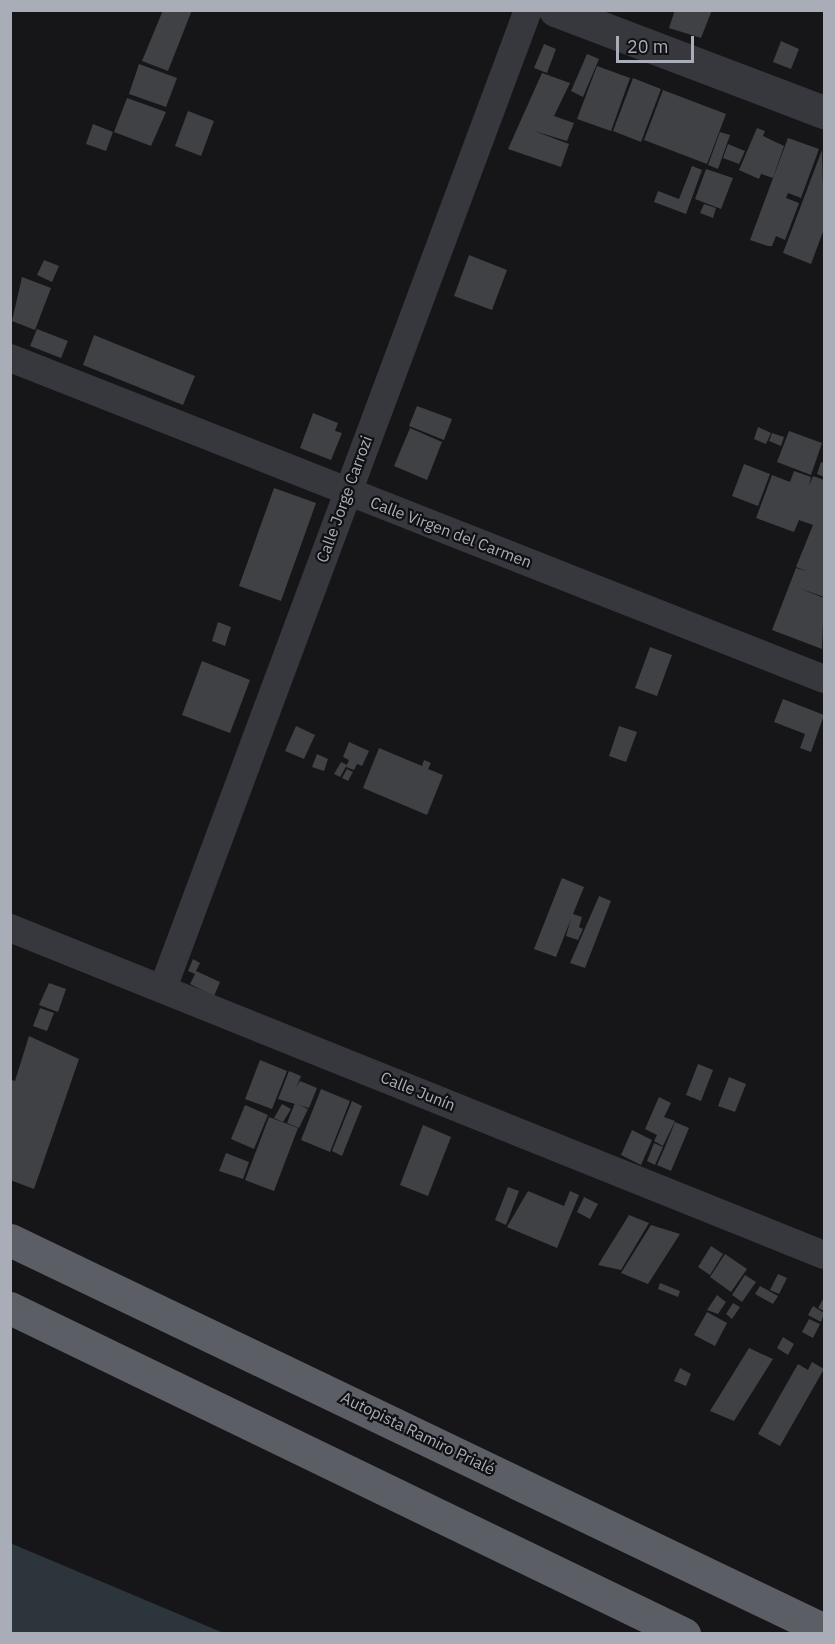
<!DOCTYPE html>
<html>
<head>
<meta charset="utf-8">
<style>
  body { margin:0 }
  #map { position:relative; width:835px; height:1644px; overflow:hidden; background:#161618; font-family:"IBM Plex Sans",sans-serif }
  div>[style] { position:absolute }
  .water>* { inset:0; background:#2c353c }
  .building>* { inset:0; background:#404145 }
  .minor>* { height:28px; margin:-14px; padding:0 14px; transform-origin:14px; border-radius:14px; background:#37383d }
  .tertiary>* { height:33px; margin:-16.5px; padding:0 16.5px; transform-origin:16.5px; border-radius:16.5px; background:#37383d }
  .trunk>* { height:33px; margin:-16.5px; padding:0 16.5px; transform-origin:16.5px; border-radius:16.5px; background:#5b5e65 }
  span { translate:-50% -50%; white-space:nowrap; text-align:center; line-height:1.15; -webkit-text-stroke:4.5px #111113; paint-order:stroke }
  .street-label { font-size:16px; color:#a8adb8 }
  .frame { position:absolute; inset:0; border:12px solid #a8adb8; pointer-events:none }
  .scale { position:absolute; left:616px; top:36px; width:78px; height:27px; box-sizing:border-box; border:3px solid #a8adb8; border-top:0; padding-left:8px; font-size:18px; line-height:21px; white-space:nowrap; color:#a8adb8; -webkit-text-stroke:4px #111113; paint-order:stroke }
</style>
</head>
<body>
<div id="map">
  <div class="water">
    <div style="clip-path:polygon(10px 1543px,214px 1629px,224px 1633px,11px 1633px)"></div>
  </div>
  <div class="building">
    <div style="clip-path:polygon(163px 10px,192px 10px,168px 71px,142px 61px)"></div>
    <div style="clip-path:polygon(675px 10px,712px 10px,701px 38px,669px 28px)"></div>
    <div style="clip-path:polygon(781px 41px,799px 49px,791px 69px,773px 62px)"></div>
    <div style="clip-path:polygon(544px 44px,556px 49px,547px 73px,534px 68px)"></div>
    <div style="clip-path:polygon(587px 54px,599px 59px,583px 97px,571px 91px)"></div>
    <div style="clip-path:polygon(139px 64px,177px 78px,166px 107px,129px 94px)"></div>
    <div style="clip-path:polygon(597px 66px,630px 78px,611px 131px,577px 119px)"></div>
    <div style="clip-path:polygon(542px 73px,570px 83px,554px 116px,574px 123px,567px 141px,534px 131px,569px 144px,561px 167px,508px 149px)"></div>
    <div style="clip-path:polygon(633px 78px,661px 89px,641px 142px,613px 131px)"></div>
    <div style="clip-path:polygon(663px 90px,726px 114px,707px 164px,644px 140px)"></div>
    <div style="clip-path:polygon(127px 98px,166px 112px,151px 146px,114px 132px)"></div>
    <div style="clip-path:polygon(188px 111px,214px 121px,201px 156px,175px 146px)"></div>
    <div style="clip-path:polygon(93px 124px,113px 132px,106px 151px,86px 144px)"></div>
    <div style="clip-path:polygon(757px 128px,765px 131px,763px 136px,784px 146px,773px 178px,761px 174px,759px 179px,739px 170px)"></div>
    <div style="clip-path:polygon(720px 132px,730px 135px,718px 169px,708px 165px)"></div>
    <div style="clip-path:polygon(788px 138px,819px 149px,801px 198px,788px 193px,786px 198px,799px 203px,785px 240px,776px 236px,772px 246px,768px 246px,750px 240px)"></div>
    <div style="clip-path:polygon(728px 144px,745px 151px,739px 164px,723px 158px)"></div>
    <div style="clip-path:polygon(822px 150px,824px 229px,811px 264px,783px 253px)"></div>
    <div style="clip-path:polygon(692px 166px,702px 170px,686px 214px,654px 202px,658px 191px,679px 199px)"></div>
    <div style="clip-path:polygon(706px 169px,733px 178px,721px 209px,695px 199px)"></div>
    <div style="clip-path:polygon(704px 204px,716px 208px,713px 218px,700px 213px)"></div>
    <div style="clip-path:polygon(469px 255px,507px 270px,492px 310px,454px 296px)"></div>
    <div style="clip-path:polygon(44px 260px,59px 266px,52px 282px,37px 275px)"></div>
    <div style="clip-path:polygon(22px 277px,51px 288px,35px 330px,12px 321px)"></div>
    <div style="clip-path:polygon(37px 329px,68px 341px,61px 358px,30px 346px)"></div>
    <div style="clip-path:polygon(94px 335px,195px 376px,183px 405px,83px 365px)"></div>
    <div style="clip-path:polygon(417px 406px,452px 419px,444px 440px,409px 426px)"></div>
    <div style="clip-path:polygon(313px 413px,338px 423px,335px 431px,342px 433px,331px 460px,300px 448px)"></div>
    <div style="clip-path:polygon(758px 427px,771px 433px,766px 444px,754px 439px)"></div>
    <div style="clip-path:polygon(410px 428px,442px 442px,427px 480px,394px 466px)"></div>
    <div style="clip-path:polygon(789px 431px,822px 443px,811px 475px,777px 462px)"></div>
    <div style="clip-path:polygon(772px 433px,784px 437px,781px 446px,769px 441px)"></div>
    <div style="clip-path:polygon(821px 462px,824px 463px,824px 477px,817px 474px)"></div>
    <div style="clip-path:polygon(744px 464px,770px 474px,758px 506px,732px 496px)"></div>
    <div style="clip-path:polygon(794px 471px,811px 477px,809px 486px,813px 476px,824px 480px,824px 597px,799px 588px,824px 598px,822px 649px,772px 630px,796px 568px,807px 571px,796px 567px,813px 525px,799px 520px,794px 532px,756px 518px,772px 475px,790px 482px)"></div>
    <div style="clip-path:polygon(274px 488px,316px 503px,281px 601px,239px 586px)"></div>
    <div style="clip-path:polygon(218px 622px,231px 627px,225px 646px,212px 641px)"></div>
    <div style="clip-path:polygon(650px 647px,672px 655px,657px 696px,635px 688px)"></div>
    <div style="clip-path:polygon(202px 661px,250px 680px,230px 733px,182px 715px)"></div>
    <div style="clip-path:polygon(783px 699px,824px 715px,811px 752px,800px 748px,805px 734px,774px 722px)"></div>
    <div style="clip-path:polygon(296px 726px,315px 735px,304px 759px,285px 751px)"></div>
    <div style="clip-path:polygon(619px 726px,637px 732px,626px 762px,609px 756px)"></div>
    <div style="clip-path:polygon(349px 742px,369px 751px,362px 766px,357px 764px,354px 770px,346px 767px,349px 760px,343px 757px)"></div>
    <div style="clip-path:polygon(379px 748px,422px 766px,424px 760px,431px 763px,428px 769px,443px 775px,427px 815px,363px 788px)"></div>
    <div style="clip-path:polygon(317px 754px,328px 759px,324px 771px,312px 767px)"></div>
    <div style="clip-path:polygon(341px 762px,347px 765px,340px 777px,334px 774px)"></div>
    <div style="clip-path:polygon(347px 769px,353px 772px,348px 781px,342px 778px)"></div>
    <div style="clip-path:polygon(562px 878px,584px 887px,573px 914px,582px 917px,579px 927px,583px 929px,578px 940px,566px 936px,571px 919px,556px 957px,534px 949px)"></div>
    <div style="clip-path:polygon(599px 896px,611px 901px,585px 968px,570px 963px)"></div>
    <div style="clip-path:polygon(193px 959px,200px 963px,196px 971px,220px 982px,214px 996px,190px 984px,195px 974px,188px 971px)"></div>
    <div style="clip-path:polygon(49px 983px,66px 989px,58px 1012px,39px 1005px)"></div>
    <div style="clip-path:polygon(40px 1008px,54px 1013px,47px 1031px,33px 1026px)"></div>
    <div style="clip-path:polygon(29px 1036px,79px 1059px,34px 1189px,10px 1180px,10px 1079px,15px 1081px)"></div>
    <div style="clip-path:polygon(260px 1060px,287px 1071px,272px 1109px,245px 1099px)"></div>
    <div style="clip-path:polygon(698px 1064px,713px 1070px,701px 1101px,686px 1095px)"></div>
    <div style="clip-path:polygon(289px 1071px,301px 1076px,296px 1088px,300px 1081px,317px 1088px,309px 1108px,278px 1099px)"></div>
    <div style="clip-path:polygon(729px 1077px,746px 1084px,735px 1112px,718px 1106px)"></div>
    <div style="clip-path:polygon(321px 1089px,350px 1101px,330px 1152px,301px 1140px)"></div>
    <div style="clip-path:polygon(659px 1097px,671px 1103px,664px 1117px,675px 1121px,663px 1146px,654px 1141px,657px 1135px,645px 1129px)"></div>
    <div style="clip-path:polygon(352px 1101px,362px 1106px,342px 1156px,332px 1151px)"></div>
    <div style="clip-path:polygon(295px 1103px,308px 1109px,299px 1128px,287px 1123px)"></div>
    <div style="clip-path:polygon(282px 1104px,291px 1109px,283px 1122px,274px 1118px)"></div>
    <div style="clip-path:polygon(245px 1105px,268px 1115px,254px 1149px,231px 1139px)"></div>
    <div style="clip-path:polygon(269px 1117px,298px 1128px,274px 1191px,245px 1180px)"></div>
    <div style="clip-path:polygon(675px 1122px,689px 1128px,671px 1171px,657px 1165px,665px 1147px,668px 1148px,665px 1147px)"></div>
    <div style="clip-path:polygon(423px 1125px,451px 1137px,428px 1196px,400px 1185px)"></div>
    <div style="clip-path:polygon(632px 1130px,652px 1140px,641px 1165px,621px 1155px)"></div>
    <div style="clip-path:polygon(654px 1143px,663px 1147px,655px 1165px,647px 1161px)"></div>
    <div style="clip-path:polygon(226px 1153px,249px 1162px,243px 1179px,219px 1171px)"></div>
    <div style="clip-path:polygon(508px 1187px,519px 1191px,506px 1225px,495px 1220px)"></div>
    <div style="clip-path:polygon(528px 1191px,564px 1206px,570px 1191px,579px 1195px,557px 1248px,507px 1227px)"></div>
    <div style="clip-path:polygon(584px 1197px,598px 1204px,590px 1219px,577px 1212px)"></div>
    <div style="clip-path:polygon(629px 1215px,649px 1223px,621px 1270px,598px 1265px)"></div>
    <div style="clip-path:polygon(651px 1225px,680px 1234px,648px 1284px,621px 1273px)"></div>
    <div style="clip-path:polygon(711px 1246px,723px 1254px,710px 1275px,698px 1267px)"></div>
    <div style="clip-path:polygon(725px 1254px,747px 1269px,731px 1292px,710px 1277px)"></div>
    <div style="clip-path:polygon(778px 1274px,787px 1278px,779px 1294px,770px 1290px)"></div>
    <div style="clip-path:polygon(745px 1275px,756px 1282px,742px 1302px,732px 1295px)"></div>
    <div style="clip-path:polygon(660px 1283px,680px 1291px,678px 1297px,658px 1289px)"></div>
    <div style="clip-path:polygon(760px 1286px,778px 1296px,773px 1304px,755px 1294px)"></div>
    <div style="clip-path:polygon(717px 1295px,726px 1302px,718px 1314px,707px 1310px)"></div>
    <div style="clip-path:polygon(823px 1299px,824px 1300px,824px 1311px,818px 1308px)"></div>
    <div style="clip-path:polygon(733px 1303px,740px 1307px,732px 1319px,726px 1314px)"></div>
    <div style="clip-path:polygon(813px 1306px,824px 1313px,821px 1322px,808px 1315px)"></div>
    <div style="clip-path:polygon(707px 1312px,727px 1323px,715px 1346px,694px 1335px)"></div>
    <div style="clip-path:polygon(809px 1319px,820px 1324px,813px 1338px,802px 1332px)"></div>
    <div style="clip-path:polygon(783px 1337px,794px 1344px,788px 1355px,777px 1348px)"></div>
    <div style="clip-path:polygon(749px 1348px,773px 1359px,734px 1421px,710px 1411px)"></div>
    <div style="clip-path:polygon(812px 1362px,824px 1369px,780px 1446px,758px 1434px,798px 1364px,808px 1370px)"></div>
    <div style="clip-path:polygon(680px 1368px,691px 1374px,686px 1386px,674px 1381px)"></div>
  </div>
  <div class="minor">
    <div style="left:10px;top:358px;width:875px;rotate:21.52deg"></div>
    <div style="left:10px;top:928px;width:877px;rotate:21.89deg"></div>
    <div style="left:163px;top:988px;width:1044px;rotate:-69.53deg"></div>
  </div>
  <div class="tertiary">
    <div style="left:555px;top:10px;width:288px;rotate:20.8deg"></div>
  </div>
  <div class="trunk">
    <div style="left:10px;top:1240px;width:903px;rotate:25.6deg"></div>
    <div style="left:10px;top:1308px;width:749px;rotate:25.81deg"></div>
  </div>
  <div class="street-label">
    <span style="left:344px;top:499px;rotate:-70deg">Calle Jorge Carrozi</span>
    <span style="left:451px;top:532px;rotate:21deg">Calle Virgen del Carmen</span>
    <span style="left:418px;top:1091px;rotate:22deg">Calle Junín</span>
    <span style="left:418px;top:1433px;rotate:26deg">Autopista Ramiro Prialé</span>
  </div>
  <div class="frame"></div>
  <div class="scale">20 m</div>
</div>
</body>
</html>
